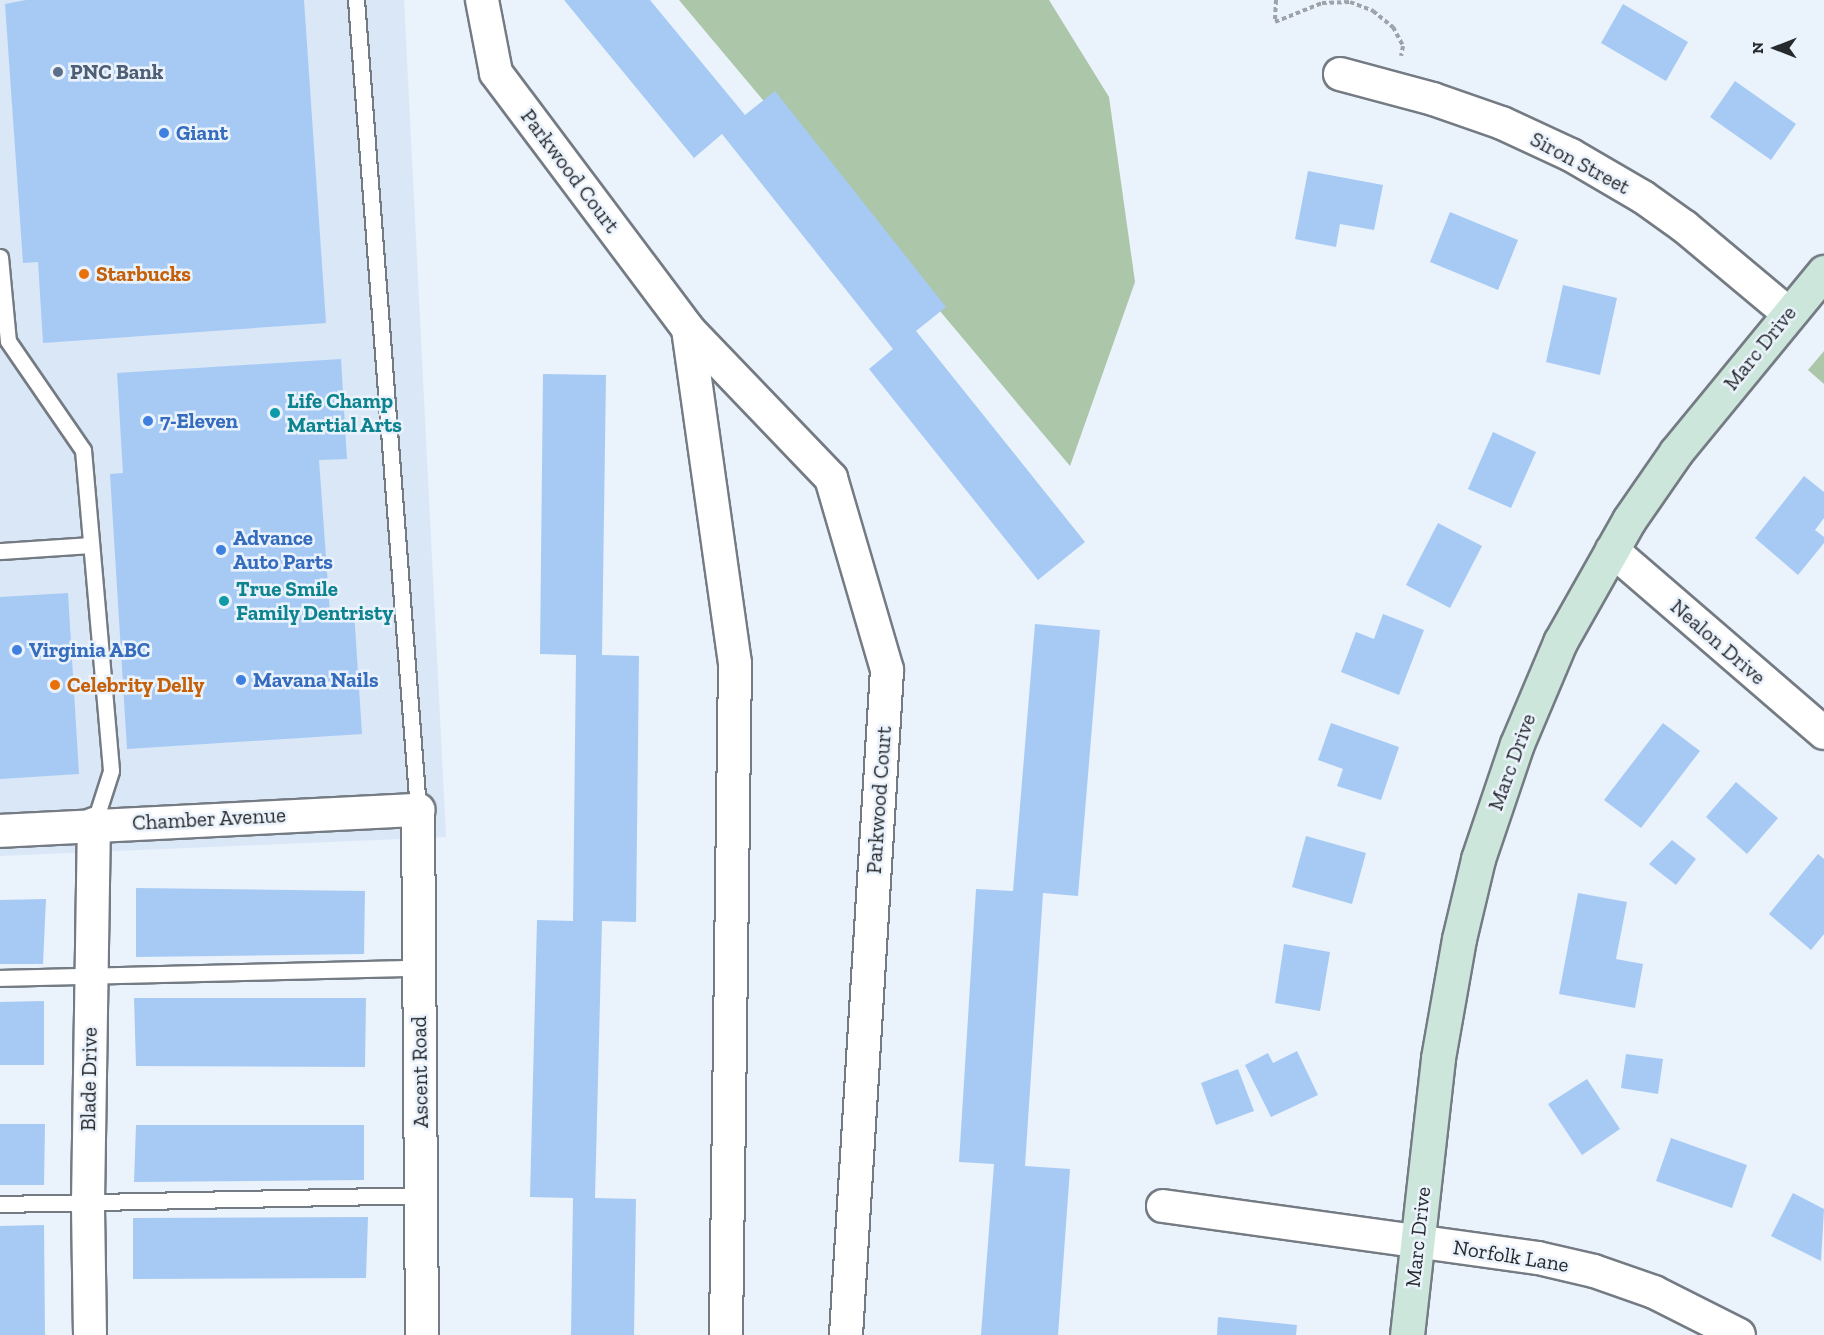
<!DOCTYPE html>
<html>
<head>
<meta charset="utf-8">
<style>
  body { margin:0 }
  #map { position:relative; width:1824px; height:1335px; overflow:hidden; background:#eaf2fc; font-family:"Zilla Slab",serif }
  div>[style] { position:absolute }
  .built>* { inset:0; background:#dae7f7 }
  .green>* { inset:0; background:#abc6a9 }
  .building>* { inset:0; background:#a7caf5 }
  .path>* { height:4px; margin-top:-2px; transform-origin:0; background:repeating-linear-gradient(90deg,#9da3ab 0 4.5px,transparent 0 7.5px) }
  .roads { filter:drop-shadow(2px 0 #747b83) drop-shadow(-2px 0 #747b83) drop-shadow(0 2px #747b83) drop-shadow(0 -2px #747b83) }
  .lane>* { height:15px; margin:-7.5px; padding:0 7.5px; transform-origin:7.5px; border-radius:7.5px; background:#fff }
  .street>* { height:32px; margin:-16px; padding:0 16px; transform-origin:16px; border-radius:16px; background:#fff }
  .secondary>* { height:33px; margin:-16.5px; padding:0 16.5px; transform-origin:16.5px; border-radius:16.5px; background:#cde6db }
  .dots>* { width:16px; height:16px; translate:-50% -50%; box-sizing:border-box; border:3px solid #eaf2fc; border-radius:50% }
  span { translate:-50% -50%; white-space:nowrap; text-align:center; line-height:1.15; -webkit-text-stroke:5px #eaf2fc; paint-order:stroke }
  .service-label { font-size:21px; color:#4e5e75; font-weight:700 }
  .left { translate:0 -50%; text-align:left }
  .shop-label { font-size:21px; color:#366cbe; font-weight:700 }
  .street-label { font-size:21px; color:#272a2d }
  .food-label { font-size:21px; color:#c56008; font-weight:700 }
  .culture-label { font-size:21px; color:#0d838f; font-weight:700 }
  .north { position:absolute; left:1746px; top:18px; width:60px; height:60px; -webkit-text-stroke:4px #eaf2fc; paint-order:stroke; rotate:270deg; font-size:16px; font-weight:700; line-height:24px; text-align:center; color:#272a2d }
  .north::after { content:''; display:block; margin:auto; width:21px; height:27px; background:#272a2d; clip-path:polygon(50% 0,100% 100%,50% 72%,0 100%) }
</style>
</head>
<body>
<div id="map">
  <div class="built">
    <div style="clip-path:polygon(0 0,404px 0,446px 837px,0 856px)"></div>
  </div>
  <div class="green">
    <div style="clip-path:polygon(679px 0,1049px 0,1109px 97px,1135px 282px,1070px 466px)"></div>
    <div style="clip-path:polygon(1824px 351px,1824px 384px,1808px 370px)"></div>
  </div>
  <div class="building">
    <div style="clip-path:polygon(26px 0,304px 0,326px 323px,43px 343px,38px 262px,23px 263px,5px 4px)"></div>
    <div style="clip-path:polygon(564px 0,650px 0,745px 115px,775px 91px,946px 307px,916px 331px,1085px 542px,1038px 580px,869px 369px,893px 349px,722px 134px,694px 158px)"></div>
    <div style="clip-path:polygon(1623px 4px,1688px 42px,1666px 81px,1601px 43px)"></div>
    <div style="clip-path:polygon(1735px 81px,1796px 124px,1771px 160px,1710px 117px)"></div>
    <div style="clip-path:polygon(1308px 171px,1383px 185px,1374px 230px,1340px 224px,1336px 247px,1295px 239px)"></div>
    <div style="clip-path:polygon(1450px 212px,1518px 240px,1498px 290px,1430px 262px)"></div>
    <div style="clip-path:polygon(1563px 285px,1617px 298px,1600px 375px,1546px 362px)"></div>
    <div style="clip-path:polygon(341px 359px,347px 459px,319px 460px,330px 613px,354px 611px,362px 734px,127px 749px,110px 474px,123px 473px,117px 373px)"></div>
    <div style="clip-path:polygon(543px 374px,606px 375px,602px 655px,639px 656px,636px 922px,602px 921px,595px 1198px,636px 1199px,634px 1335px,571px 1335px,573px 1198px,530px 1197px,537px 920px,573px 921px,576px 655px,540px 654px)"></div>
    <div style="clip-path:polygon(1493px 432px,1536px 452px,1511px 508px,1468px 489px)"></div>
    <div style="clip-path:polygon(1804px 476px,1824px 492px,1824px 518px,1815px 530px,1824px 537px,1824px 543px,1798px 575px,1755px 538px)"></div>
    <div style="clip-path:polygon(1438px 523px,1482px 546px,1450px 608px,1406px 585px)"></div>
    <div style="clip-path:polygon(68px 593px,79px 774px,0 779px,0 597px)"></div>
    <div style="clip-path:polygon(1383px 614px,1424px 630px,1399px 695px,1341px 672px,1356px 632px,1374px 639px)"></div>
    <div style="clip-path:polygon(1035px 624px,1100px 630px,1078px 896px,1043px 893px,1025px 1166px,1070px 1169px,1058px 1335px,981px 1335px,994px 1164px,959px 1162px,976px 889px,1013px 891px)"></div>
    <div style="clip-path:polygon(1331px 723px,1399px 747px,1381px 800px,1337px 786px,1343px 769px,1318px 760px)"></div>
    <div style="clip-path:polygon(1663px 723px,1700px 751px,1641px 828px,1604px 800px)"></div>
    <div style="clip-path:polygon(1736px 782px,1778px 818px,1747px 854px,1706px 817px)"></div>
    <div style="clip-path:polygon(1306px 836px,1366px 853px,1352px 904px,1292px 887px)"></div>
    <div style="clip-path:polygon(1672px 840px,1696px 859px,1676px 885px,1649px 864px)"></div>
    <div style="clip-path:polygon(1818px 854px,1824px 859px,1824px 934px,1811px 950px,1769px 914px)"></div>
    <div style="clip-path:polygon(136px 888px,365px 891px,364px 954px,136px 957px)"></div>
    <div style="clip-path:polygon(1578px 893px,1627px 902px,1616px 959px,1643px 964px,1635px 1008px,1559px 994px)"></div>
    <div style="clip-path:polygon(46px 899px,43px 964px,0 964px,0 900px)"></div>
    <div style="clip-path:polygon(1284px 944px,1330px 952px,1320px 1011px,1275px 1003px)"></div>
    <div style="clip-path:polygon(134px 998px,366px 998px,365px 1067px,136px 1066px)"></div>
    <div style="clip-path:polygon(44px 1001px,44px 1065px,0 1065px,0 1002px)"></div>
    <div style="clip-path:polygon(1297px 1051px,1318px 1095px,1271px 1117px,1245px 1065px,1268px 1053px,1273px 1063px)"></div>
    <div style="clip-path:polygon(1626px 1054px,1663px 1059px,1658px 1094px,1621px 1088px)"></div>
    <div style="clip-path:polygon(1238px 1069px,1254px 1111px,1216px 1125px,1201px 1083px)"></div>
    <div style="clip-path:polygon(1587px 1079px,1620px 1129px,1582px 1155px,1548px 1104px)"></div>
    <div style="clip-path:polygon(0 1124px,45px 1124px,44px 1185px,0 1185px)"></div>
    <div style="clip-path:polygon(136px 1125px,364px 1125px,364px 1180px,134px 1182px)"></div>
    <div style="clip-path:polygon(1671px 1138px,1747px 1165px,1732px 1208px,1656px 1181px)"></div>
    <div style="clip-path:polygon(1793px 1193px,1824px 1209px,1821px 1261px,1771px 1236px)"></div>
    <div style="clip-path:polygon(368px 1217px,366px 1278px,133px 1279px,133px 1218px)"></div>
    <div style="clip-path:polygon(44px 1225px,45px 1335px,0 1335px,0 1226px)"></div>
    <div style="clip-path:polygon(1218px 1317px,1297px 1325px,1296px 1335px,1217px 1335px)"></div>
  </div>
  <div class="path">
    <div style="left:1276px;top:0;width:22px;rotate:93deg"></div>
    <div style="left:1275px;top:22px;width:51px;rotate:-22deg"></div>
    <div style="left:1322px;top:3px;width:28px;rotate:-2deg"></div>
    <div style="left:1350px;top:2px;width:25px;rotate:21deg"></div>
    <div style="left:1373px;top:11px;width:26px;rotate:39deg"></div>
    <div style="left:1393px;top:27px;width:21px;rotate:62deg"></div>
    <div style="left:1403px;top:46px;width:10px;rotate:101deg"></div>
  </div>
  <div class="roads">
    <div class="lane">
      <div style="left:356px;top:0;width:812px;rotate:85.62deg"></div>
      <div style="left:0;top:257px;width:84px;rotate:84.6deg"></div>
      <div style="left:8px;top:341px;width:132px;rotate:55.5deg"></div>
      <div style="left:83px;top:450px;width:322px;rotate:85deg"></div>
      <div style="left:111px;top:771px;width:56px;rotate:107.8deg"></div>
      <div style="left:0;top:551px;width:91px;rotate:-3.8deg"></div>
      <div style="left:0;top:978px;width:419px;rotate:-1.4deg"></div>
      <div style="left:0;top:1204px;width:422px;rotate:-1.2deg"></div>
    </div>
    <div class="street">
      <div style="left:482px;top:0;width:74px;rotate:79.1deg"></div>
      <div style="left:496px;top:73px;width:320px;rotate:53.1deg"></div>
      <div style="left:688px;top:329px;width:337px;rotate:82deg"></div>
      <div style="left:735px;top:663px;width:672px;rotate:90.77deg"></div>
      <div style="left:1340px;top:74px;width:96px;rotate:15deg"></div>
      <div style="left:1433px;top:99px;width:73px;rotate:19.2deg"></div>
      <div style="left:1502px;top:123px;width:76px;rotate:24.9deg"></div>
      <div style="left:1571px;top:155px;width:83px;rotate:30.3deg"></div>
      <div style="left:1643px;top:197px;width:52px;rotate:35.5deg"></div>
      <div style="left:1685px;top:227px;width:134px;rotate:39.9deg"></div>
      <div style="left:688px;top:329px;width:207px;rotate:46.2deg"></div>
      <div style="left:831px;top:478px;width:200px;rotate:73.7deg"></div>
      <div style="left:887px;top:670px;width:666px;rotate:93.53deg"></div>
      <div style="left:1612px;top:550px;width:280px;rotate:40.8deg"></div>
      <div style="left:0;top:831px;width:419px;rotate:-2.9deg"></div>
      <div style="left:418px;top:810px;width:525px;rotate:89.56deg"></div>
      <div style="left:1163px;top:1206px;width:379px;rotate:7.9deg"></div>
      <div style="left:1538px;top:1258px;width:57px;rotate:13.1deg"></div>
      <div style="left:1594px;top:1271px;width:64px;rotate:19.3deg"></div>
      <div style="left:1654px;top:1292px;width:95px;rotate:26.8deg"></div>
      <div style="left:90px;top:1335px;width:133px;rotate:-90.9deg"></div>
      <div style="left:88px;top:1202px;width:378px;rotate:-89.1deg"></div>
    </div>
    <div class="secondary">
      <div style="left:1407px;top:1335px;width:279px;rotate:-83.6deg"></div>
      <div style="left:1438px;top:1058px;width:121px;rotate:-80deg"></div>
      <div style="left:1459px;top:939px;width:82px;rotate:-76.6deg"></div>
      <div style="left:1478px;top:859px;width:121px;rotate:-71.3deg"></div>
      <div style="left:1517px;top:744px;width:111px;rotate:-67.1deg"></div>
      <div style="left:1560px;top:642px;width:140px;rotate:-60.5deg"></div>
      <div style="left:1629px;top:520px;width:83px;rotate:-55.3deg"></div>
      <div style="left:1676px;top:452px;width:233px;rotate:-50.6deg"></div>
    </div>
  </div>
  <div class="dots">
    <div style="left:58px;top:72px;background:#5c6f8a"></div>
    <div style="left:164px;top:133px;background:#3f7fe0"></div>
    <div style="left:84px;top:274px;background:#e8710a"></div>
    <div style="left:275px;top:413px;background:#0f9aa8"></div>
    <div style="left:148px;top:421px;background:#3f7fe0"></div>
    <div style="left:221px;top:550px;background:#3f7fe0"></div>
    <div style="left:224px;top:601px;background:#0f9aa8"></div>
    <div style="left:17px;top:650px;background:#3f7fe0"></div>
    <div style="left:241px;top:680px;background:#3f7fe0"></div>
    <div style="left:55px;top:685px;background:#e8710a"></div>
  </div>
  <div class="service-label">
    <span class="left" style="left:70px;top:72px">PNC Bank</span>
  </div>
  <div class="shop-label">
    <span class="left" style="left:176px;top:133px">Giant</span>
    <span class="left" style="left:160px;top:421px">7-Eleven</span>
    <span class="left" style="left:233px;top:550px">Advance<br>Auto Parts</span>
    <span class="left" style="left:29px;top:650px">Virginia ABC</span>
    <span class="left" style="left:253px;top:680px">Mavana Nails</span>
  </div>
  <div class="street-label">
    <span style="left:1580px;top:163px;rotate:28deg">Siron Street</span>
    <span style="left:570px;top:171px;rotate:53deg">Parkwood Court</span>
    <span style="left:1760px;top:348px;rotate:-51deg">Marc Drive</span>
    <span style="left:1718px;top:642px;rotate:41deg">Nealon Drive</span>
    <span style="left:1512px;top:762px;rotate:-70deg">Marc Drive</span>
    <span style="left:879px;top:800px;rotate:-86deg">Parkwood Court</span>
    <span style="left:209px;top:819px;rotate:-3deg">Chamber Avenue</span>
    <span style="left:420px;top:1072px;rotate:-91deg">Ascent Road</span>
    <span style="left:89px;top:1079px;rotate:-89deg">Blade Drive</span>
    <span style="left:1418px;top:1237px;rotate:-84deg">Marc Drive</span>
    <span style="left:1511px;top:1256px;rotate:9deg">Norfolk Lane</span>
  </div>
  <div class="food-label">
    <span class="left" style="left:96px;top:274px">Starbucks</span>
    <span class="left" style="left:67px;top:685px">Celebrity Delly</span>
  </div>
  <div class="culture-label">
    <span class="left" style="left:287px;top:413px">Life Champ<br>Martial Arts</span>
    <span class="left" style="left:236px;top:601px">True Smile<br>Family Dentristy</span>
  </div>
  <div class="north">N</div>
</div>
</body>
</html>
